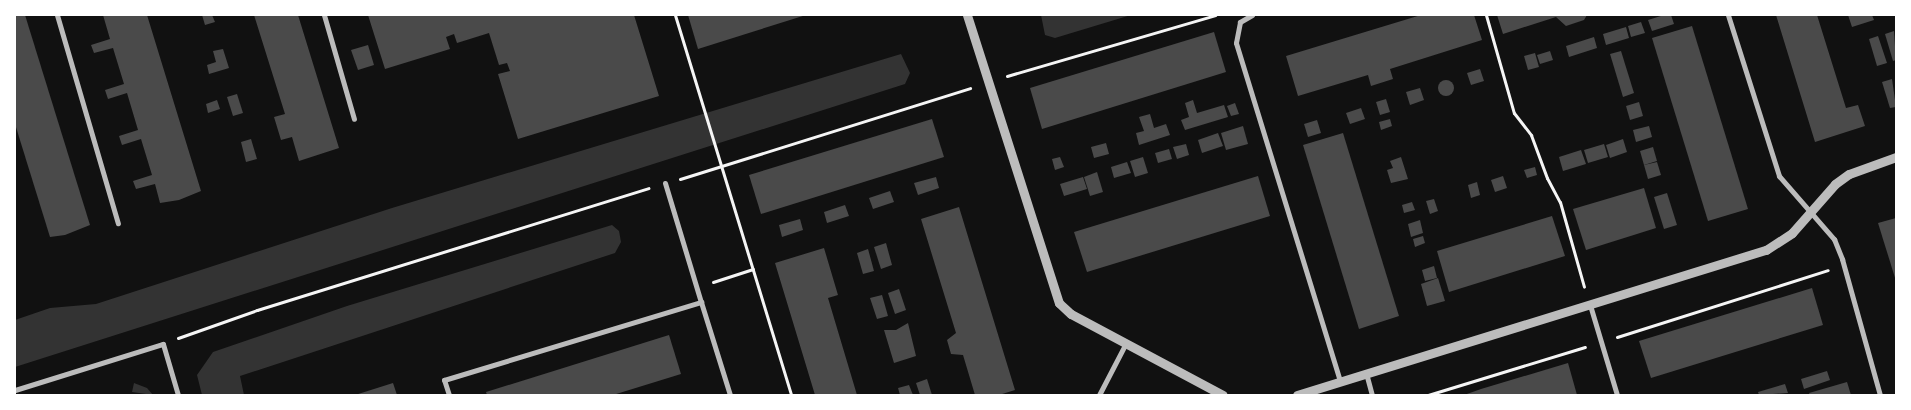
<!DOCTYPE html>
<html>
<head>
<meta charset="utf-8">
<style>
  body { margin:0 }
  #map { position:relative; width:1911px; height:410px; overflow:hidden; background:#111; font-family:"Noto Sans",sans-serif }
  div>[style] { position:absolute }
  .water>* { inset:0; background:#333 }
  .building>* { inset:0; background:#4a4a4a }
  .round { border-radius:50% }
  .path>* { height:3px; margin:-1.5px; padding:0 1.5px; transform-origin:1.5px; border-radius:1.5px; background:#f5f5f5 }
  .minor>* { height:5px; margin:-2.5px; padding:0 2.5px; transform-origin:2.5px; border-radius:2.5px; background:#bcbcbc }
  .tertiary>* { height:9px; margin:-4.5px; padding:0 4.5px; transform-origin:4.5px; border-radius:4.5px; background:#bcbcbc }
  span { translate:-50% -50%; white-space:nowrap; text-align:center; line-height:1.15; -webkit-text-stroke:5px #fff; paint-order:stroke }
  .frame { position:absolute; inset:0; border:16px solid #fff; pointer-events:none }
</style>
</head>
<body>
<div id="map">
  <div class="water">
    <div style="clip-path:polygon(1041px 15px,1131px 15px,1055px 38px,1045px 35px)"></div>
    <div style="clip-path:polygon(901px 54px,910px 73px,905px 84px,15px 367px,15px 320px,50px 308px,96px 304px,392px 208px)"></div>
    <div style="clip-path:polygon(612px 225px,619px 231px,621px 242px,615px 253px,240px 376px,244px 395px,202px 395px,197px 375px,213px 352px,347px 306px)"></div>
    <div style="clip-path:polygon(134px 383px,147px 388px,153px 395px,132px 392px)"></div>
  </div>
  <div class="building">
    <div style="clip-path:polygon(15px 15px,25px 15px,90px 225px,65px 235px,50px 237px,15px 124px)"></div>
    <div style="clip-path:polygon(103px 15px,147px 15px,201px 191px,179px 200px,160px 203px,155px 184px,136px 189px,133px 181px,152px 175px,141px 139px,122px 145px,119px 136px,138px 130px,127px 93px,108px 99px,105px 90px,124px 84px,113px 48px,94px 53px,91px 45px,110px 39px)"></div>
    <div style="clip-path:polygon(202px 15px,212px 15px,215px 22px,205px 25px)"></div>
    <div style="clip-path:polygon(254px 15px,298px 15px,339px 148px,299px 161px,292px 137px,281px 140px,274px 117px,285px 114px)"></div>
    <div style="clip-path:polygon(368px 15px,634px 15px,659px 96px,518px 139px,498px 74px,510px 71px,507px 63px,499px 65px,489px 33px,457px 43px,454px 34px,446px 37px,450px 49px,385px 69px)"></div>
    <div style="clip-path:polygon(688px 15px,806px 15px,698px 49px)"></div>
    <div style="clip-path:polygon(1421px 15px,1474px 15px,1482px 40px,1390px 69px,1393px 79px,1371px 86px,1368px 75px,1298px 96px,1286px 56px)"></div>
    <div style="clip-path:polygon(1497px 15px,1587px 15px,1584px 20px,1566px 26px,1556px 17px,1503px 34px)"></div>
    <div style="clip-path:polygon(1664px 15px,1671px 15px,1674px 24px,1652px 31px,1648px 20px)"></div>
    <div style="clip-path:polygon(1776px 15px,1817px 15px,1846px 108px,1858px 105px,1865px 126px,1815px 142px)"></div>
    <div style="clip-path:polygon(1848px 15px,1872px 15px,1874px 20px,1852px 27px)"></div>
    <div style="clip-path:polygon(1641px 22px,1645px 33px,1631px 37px,1628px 26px)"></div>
    <div style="clip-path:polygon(1692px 26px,1748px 209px,1708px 221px,1652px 38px)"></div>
    <div style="clip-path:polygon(1626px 27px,1629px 38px,1606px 45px,1603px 34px)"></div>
    <div style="clip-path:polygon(1894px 31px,1896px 60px,1893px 61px,1885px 34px)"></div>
    <div style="clip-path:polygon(1214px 32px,1226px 72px,1042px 129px,1030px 88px)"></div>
    <div style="clip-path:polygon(1878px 36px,1887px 63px,1877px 66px,1869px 39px)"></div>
    <div style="clip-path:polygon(1594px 37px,1597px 48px,1569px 57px,1566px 46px)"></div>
    <div style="clip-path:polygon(368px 45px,374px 65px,358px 70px,351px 50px)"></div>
    <div style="clip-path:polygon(223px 49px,229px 68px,209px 74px,207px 65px,216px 62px,213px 51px)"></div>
    <div style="clip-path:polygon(1550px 51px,1553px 60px,1540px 64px,1537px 55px)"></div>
    <div style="clip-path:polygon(1621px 51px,1634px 93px,1623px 97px,1610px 54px)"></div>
    <div style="clip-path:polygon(1535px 53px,1539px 67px,1528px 70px,1524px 56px)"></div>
    <div style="clip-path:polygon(1480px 69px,1484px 81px,1471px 85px,1467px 73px)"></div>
    <div style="clip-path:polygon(1892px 79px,1896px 107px,1890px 108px,1882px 82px)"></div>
    <div class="round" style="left:1438px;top:80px;width:16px;height:16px"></div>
    <div style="clip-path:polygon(1420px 88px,1424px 100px,1410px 105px,1406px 92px)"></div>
    <div style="clip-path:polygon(237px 94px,243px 113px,233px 116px,227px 97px)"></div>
    <div style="clip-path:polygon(1386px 99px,1390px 112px,1380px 115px,1376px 102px)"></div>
    <div style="clip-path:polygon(217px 100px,220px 109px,208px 113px,206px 104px)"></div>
    <div style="clip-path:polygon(1193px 100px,1197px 113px,1224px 105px,1228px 117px,1185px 130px,1181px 120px,1189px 117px,1185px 103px)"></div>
    <div style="clip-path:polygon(1639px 102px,1643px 116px,1630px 120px,1626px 106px)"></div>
    <div style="clip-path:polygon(1235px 103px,1239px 114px,1231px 116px,1227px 106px)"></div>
    <div style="clip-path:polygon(1361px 108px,1365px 119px,1350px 124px,1346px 113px)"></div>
    <div style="clip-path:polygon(1150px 114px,1154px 128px,1166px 124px,1170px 135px,1139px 145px,1136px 133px,1144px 131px,1139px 117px)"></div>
    <div style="clip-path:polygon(932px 119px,944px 157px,761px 214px,749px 175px)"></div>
    <div style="clip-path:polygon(1390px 119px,1392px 126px,1381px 130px,1379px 122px)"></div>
    <div style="clip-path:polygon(1317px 120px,1321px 133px,1308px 137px,1304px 124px)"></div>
    <div style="clip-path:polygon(1243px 126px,1248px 144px,1226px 150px,1221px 133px)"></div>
    <div style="clip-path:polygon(1649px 126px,1652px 137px,1636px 142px,1633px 130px)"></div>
    <div style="clip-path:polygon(1218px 133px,1223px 146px,1202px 153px,1198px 140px)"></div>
    <div style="clip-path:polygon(1343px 133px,1399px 316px,1359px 329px,1303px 145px)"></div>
    <div style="clip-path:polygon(251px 139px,257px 159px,246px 162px,241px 142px)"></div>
    <div style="clip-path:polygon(1623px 139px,1627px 152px,1610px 158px,1606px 145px)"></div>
    <div style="clip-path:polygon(1106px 143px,1109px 154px,1094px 158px,1091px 147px)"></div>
    <div style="clip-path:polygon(1186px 144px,1189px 155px,1177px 159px,1173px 147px)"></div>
    <div style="clip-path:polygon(1604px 144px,1608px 157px,1588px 163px,1584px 150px)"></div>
    <div style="clip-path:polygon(1653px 147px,1657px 161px,1644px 165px,1640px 151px)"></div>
    <div style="clip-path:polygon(1169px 149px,1172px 159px,1158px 163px,1155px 153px)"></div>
    <div style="clip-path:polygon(1581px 150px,1586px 164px,1563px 171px,1559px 157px)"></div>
    <div style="clip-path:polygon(1060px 157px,1064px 167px,1055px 170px,1052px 159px)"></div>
    <div style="clip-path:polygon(1143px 157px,1148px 173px,1135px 177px,1130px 161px)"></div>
    <div style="clip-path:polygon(1401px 157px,1408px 179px,1391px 183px,1387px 170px,1393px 168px,1390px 161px)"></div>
    <div style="clip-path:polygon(1127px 162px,1131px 173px,1114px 178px,1111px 167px)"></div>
    <div style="clip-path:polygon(1657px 162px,1661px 175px,1648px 179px,1644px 165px)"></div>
    <div style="clip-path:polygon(1535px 167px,1537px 175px,1527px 178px,1524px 170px)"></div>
    <div style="clip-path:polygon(1097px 172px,1103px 192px,1090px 196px,1084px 177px)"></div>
    <div style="clip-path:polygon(1258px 176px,1270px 216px,1087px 272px,1074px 232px)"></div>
    <div style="clip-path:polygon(1503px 176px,1507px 188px,1495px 192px,1491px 180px)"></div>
    <div style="clip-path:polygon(936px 177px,939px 188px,918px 195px,914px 183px)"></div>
    <div style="clip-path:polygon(1083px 177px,1087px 189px,1064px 196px,1060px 184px)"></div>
    <div style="clip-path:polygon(1477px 182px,1480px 195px,1471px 198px,1468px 185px)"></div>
    <div style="clip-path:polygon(1644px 188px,1656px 228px,1586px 250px,1573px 209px)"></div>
    <div style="clip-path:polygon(890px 191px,894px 202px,873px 209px,869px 198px)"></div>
    <div style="clip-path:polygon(1667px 193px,1677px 225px,1664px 229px,1654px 197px)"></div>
    <div style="clip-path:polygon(1434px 199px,1438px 211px,1430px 214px,1426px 201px)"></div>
    <div style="clip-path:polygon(1412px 202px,1415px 210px,1404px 213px,1402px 205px)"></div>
    <div style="clip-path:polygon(845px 205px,849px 216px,827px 223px,824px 212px)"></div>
    <div style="clip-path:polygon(959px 207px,1015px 390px,999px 395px,975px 395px,963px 355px,951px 354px,947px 340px,956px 333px,921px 219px)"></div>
    <div style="clip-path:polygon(1552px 216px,1565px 256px,1449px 292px,1437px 251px)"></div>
    <div style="clip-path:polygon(1896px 218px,1896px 281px,1878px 223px)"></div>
    <div style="clip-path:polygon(800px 219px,803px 230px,782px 237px,779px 225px)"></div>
    <div style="clip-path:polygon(1420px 220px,1423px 233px,1411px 237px,1408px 224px)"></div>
    <div style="clip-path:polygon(1423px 236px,1425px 243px,1415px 247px,1413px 239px)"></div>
    <div style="clip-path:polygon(886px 243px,892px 265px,881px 269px,874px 247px)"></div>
    <div style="clip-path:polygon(824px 248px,838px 295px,828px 298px,857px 395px,815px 395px,775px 263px)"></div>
    <div style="clip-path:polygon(868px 249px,874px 271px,863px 274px,857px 253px)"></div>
    <div style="clip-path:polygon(1434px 266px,1437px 278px,1425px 281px,1422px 270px)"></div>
    <div style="clip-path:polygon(1438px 278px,1445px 301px,1427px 306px,1421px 284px)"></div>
    <div style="clip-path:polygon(1812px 288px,1823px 325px,1651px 378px,1639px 341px)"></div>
    <div style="clip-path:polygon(899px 289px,906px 310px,895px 314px,888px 293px)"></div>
    <div style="clip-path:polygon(882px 295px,888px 316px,877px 319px,870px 298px)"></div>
    <div style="clip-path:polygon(908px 323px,916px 356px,894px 363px,884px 330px,896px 330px)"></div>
    <div style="clip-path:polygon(669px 335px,681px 374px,613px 395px,487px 395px,486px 392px)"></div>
    <div style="clip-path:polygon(1568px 363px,1577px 395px,1464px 395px,1481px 389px)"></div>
    <div style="clip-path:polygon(1827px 371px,1830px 380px,1804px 389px,1801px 379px)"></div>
    <div style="clip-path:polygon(927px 379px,932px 395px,920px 395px,916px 383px)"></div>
    <div style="clip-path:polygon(1847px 382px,1851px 395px,1810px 395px,1809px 393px)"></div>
    <div style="clip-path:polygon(393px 383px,397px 395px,355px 395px)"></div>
    <div style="clip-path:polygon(1785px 384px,1788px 393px,1759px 395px,1758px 392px)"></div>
    <div style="clip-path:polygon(909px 385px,913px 395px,900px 395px,898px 388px)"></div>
  </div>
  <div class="path">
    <div style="left:675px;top:15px;width:397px;rotate:73deg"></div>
    <div style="left:1486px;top:15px;width:102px;rotate:74.1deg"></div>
    <div style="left:1514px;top:113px;width:28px;rotate:52deg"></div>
    <div style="left:1531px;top:135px;width:46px;rotate:69.6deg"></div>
    <div style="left:1547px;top:178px;width:27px;rotate:62deg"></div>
    <div style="left:1560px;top:202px;width:88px;rotate:74.2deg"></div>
    <div style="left:1007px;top:76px;width:217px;rotate:-16.3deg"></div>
    <div style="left:680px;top:179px;width:304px;rotate:-17.4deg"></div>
    <div style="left:713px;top:282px;width:42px;rotate:-18deg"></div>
    <div style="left:1617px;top:337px;width:221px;rotate:-17.6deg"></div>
    <div style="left:178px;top:338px;width:84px;rotate:-19.5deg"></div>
    <div style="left:257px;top:310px;width:410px;rotate:-17.3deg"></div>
    <div style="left:1428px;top:395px;width:164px;rotate:-17deg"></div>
  </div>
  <div class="minor">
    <div style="left:57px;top:15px;width:217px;rotate:73.7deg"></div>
    <div style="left:324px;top:15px;width:108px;rotate:73.9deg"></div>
    <div style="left:1252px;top:15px;width:14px;rotate:150deg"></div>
    <div style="left:1240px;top:22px;width:21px;rotate:101deg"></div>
    <div style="left:1236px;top:43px;width:354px;rotate:72.9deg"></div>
    <div style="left:1728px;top:15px;width:169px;rotate:72.4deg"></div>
    <div style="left:1779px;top:176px;width:84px;rotate:48.9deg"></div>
    <div style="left:1834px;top:239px;width:22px;rotate:68deg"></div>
    <div style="left:1842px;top:259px;width:141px;rotate:74.4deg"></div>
    <div style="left:665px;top:183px;width:124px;rotate:73.2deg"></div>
    <div style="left:1590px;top:305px;width:94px;rotate:73.3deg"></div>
    <div style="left:1366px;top:373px;width:23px;rotate:75deg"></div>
    <div style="left:15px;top:390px;width:155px;rotate:-17.3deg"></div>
    <div style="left:163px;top:344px;width:53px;rotate:73.6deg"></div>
    <div style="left:449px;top:395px;width:16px;rotate:-108deg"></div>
    <div style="left:444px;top:380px;width:269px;rotate:-16.9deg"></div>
    <div style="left:701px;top:302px;width:97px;rotate:72.7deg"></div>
    <div style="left:1099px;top:395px;width:59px;rotate:-62.6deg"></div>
  </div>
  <div class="tertiary">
    <div style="left:967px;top:15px;width:302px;rotate:72.3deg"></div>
    <div style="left:1059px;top:303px;width:16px;rotate:43deg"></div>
    <div style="left:1071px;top:314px;width:172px;rotate:28.1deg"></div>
    <div style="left:1297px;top:395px;width:491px;rotate:-17.2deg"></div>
    <div style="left:1766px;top:250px;width:31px;rotate:-33deg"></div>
    <div style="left:1792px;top:233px;width:65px;rotate:-48.7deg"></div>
    <div style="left:1835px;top:184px;width:17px;rotate:-36deg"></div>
    <div style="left:1849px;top:174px;width:50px;rotate:-19.9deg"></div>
  </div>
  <div class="frame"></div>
</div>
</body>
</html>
